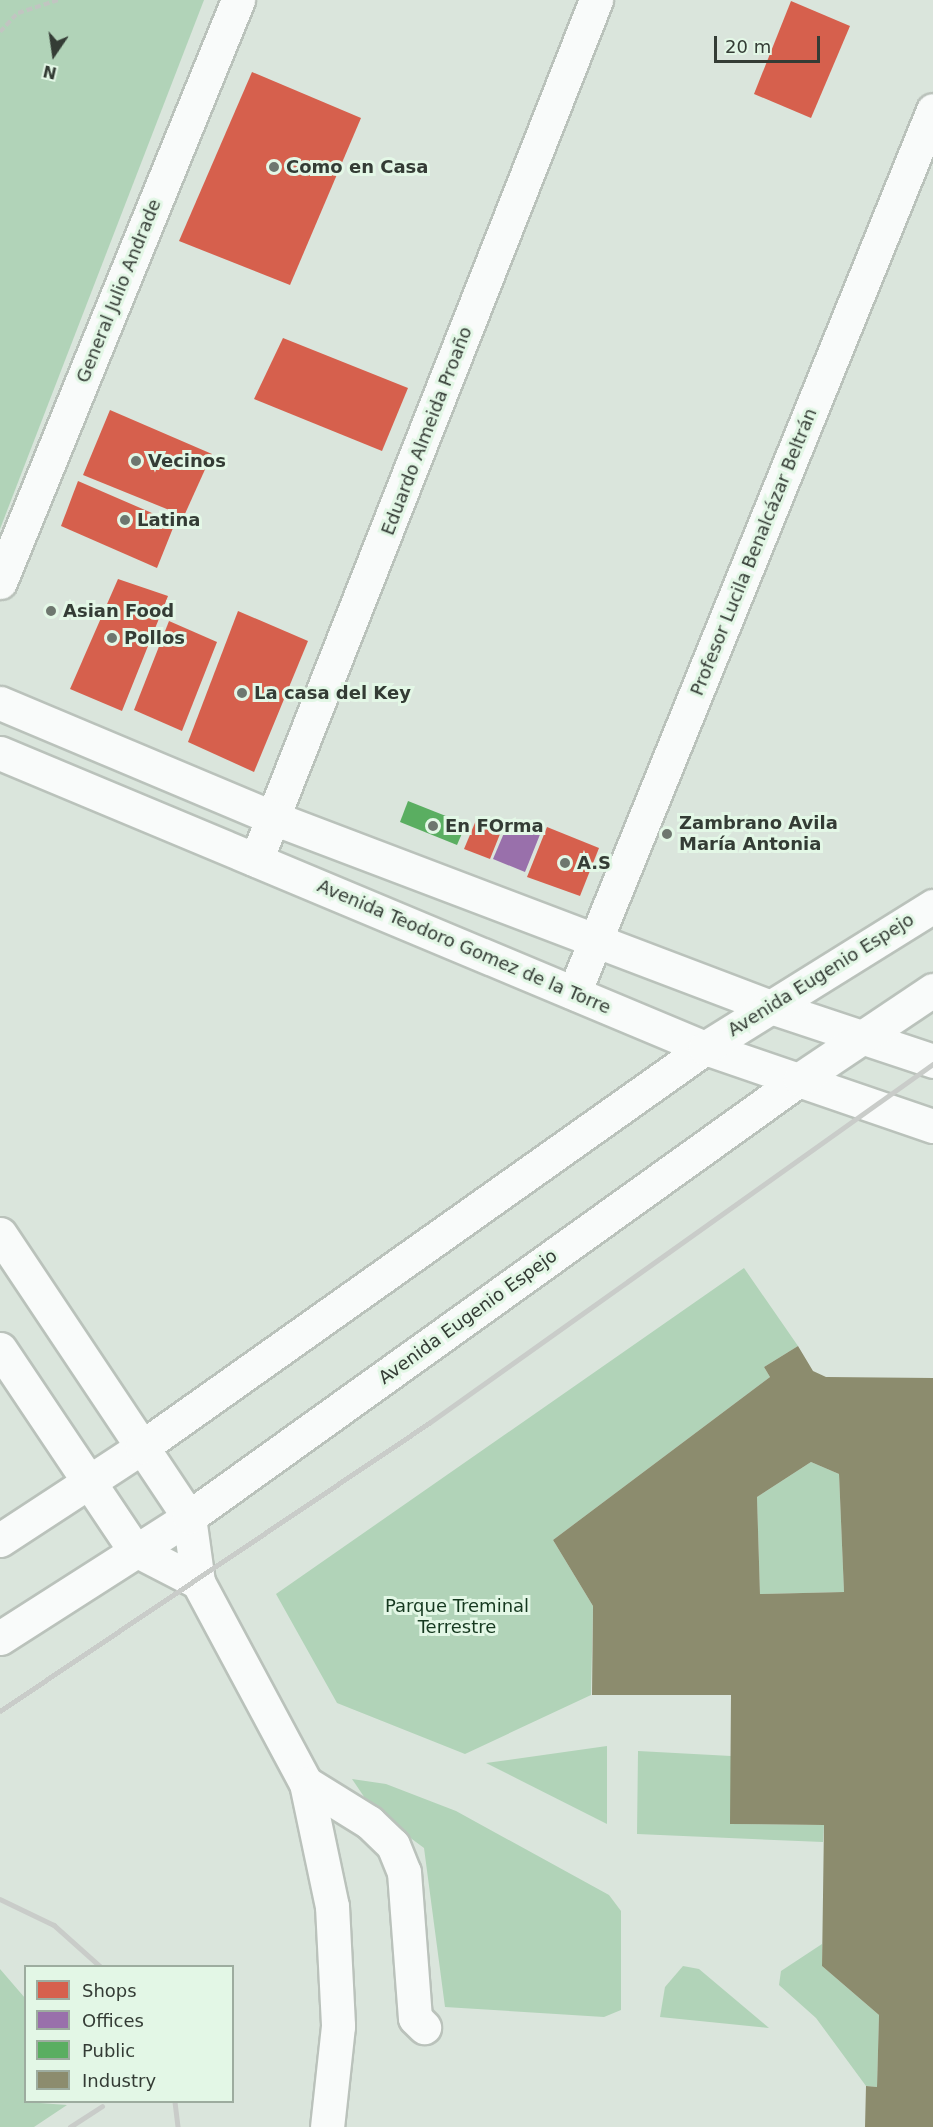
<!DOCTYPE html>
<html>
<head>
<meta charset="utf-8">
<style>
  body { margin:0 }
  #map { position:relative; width:933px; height:2127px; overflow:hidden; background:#dae5dc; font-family:"DejaVu Sans",sans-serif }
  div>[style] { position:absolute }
  .green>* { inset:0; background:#b1d3b8 }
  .shops>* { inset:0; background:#d6604d }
  .offices>* { inset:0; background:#9970ab }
  .public>* { inset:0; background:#5aae61 }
  .industry>* { inset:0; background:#8c8c6e }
  .path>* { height:4px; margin-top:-2px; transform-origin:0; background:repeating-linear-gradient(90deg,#c1c5c1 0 6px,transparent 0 9px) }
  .roads { filter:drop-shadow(2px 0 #bac2bb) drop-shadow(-2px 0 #bac2bb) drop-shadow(0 2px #bac2bb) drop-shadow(0 -2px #bac2bb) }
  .minor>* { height:33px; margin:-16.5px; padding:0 16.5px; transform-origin:16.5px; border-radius:16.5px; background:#f9fbfa }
  .major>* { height:33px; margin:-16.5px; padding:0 16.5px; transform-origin:16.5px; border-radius:16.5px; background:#f9fbfa }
  .rail>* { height:4.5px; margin:-2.25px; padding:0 2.25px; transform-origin:2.25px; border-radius:2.25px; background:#c9ccc9 }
  .dots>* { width:16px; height:16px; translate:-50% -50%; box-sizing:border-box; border:3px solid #e3f7e6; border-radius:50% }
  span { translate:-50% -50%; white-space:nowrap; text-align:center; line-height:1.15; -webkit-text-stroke:6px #e3f7e6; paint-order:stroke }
  .poi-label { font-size:18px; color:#343c35; font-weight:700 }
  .left { translate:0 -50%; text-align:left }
  .street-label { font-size:18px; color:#343c35 }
  .park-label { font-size:18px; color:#15381f }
  .legend { position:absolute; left:24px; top:1965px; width:210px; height:138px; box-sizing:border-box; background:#e3f7e6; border:2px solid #9dac9f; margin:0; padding:8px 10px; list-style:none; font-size:18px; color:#343c35 }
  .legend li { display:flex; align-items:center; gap:12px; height:30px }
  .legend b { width:30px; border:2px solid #9dac9f }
  .north { position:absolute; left:24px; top:24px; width:60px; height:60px; -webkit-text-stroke:4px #e3f7e6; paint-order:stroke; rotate:193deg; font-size:16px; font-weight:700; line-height:24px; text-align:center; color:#343c35 }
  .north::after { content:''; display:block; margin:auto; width:21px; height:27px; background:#343c35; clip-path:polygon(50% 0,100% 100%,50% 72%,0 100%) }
  .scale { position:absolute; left:714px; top:36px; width:106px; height:27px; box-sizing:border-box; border:3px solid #343c35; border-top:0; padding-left:8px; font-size:18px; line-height:21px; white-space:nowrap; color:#343c35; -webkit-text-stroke:4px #e3f7e6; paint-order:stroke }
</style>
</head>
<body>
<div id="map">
  <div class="green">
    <div style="clip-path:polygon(0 0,204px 0,0 529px)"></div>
    <div style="clip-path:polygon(744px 1268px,798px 1346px,764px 1367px,770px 1377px,553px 1540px,593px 1606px,591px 1695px,465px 1754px,337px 1703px,276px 1594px)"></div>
    <div style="clip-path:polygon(811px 1462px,839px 1474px,844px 1592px,760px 1594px,757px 1497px)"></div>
    <div style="clip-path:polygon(607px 1746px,607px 1824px,486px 1763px)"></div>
    <div style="clip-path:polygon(638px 1751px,731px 1756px,731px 1824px,824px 1825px,823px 1842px,637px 1834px)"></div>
    <div style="clip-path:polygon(352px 1779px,386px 1784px,456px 1811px,609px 1895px,621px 1911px,621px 2010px,604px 2017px,445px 2007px,424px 1848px,373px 1810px)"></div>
    <div style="clip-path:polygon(822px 1944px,822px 1966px,879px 2015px,877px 2087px,866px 2086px,816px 2018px,779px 1985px,781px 1971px)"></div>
    <div style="clip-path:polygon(683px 1966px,699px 1969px,769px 2028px,660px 2017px,665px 1987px)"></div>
    <div style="clip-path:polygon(0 1969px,25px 1998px,26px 2102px,67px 2105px,34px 2127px,0 2127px)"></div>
  </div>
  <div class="shops">
    <div style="clip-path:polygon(791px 1px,850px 26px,811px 118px,754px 94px)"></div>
    <div style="clip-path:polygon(252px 72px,361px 118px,290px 285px,179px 241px)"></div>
    <div style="clip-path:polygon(283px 338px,408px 388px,382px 451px,254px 399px)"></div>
    <div style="clip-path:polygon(110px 410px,212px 454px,184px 516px,83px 475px)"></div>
    <div style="clip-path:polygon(78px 481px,175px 523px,157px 568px,61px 526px)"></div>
    <div style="clip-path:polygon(118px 579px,168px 596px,122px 711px,70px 689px)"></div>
    <div style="clip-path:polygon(238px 611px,308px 641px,254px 772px,188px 742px)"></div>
    <div style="clip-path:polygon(169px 621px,217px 642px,182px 731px,134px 710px)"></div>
    <div style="clip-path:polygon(477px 818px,502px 829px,490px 859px,464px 849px)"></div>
    <div style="clip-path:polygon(547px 827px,599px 848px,580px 896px,527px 877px)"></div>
  </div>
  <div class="offices">
    <div style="clip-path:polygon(510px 819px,541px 832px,525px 872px,493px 859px)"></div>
  </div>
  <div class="public">
    <div style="clip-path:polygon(408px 801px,466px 824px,457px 845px,400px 822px)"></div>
  </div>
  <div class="industry">
    <div style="clip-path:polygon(evenodd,798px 1346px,813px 1371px,826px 1377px,933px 1378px,933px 2127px,865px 2127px,866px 2086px,877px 2087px,879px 2015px,822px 1966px,824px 1825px,730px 1824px,731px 1695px,592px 1695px,593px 1606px,553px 1540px,770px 1377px,764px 1367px,798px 1346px,811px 1462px,839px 1474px,844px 1592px,760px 1594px,757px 1497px,811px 1462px)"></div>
  </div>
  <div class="path">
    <div style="left:0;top:32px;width:26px;rotate:-47deg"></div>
    <div style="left:18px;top:13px;width:42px;rotate:-18deg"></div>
  </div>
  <div class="roads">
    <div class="minor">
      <div style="left:0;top:582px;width:629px;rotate:-67.76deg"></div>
      <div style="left:256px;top:860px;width:925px;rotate:-68.43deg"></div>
      <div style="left:574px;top:993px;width:953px;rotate:-67.87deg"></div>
      <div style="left:189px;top:1517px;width:66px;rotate:82.1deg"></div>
      <div style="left:198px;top:1582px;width:228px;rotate:61.8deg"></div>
      <div style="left:306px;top:1783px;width:126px;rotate:78.1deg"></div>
      <div style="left:332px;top:1906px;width:120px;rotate:87.1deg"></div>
      <div style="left:338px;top:2026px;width:102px;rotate:96.2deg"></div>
      <div style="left:134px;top:1549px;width:72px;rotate:27.3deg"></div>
      <div style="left:306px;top:1783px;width:74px;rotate:31.8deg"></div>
      <div style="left:369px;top:1822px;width:33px;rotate:44deg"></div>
      <div style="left:393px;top:1845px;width:29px;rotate:68deg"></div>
      <div style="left:404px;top:1872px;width:146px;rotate:85.7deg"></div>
      <div style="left:415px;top:2018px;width:13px;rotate:45deg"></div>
    </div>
    <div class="major">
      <div style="left:0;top:703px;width:299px;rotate:22.8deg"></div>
      <div style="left:276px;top:819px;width:526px;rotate:20.81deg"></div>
      <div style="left:768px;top:1006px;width:174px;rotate:18.4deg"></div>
      <div style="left:0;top:753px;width:764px;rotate:22.71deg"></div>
      <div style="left:705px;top:1048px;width:241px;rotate:18.9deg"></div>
      <div style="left:0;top:1234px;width:340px;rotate:56.3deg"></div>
      <div style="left:0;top:1349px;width:241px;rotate:56.2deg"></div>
      <div style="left:0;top:1540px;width:170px;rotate:-33.2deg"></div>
      <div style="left:142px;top:1447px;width:690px;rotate:-35.33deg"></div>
      <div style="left:705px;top:1048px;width:269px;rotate:-31.9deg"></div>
      <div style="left:0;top:1638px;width:224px;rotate:-32.6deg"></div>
      <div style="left:189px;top:1517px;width:752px;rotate:-35.64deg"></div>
      <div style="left:800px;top:1079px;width:160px;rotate:-33.8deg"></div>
    </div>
  </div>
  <div class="rail">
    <div style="left:0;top:1711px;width:517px;rotate:-33.87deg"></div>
    <div style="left:429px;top:1423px;width:619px;rotate:-35.46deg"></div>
    <div style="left:0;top:1899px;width:60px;rotate:25.7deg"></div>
    <div style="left:54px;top:1925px;width:62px;rotate:41.7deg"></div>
    <div style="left:175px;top:2102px;width:25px;rotate:83deg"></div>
    <div style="left:70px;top:2127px;width:38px;rotate:-33deg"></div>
  </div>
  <div class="dots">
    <div style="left:274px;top:167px;background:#6e776f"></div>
    <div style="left:136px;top:461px;background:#6e776f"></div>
    <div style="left:125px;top:520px;background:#6e776f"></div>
    <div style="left:51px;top:611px;background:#6e776f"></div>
    <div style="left:112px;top:638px;background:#6e776f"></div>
    <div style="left:242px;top:693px;background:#6e776f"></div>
    <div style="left:433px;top:826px;background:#6e776f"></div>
    <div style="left:667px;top:834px;background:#6e776f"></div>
    <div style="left:565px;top:863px;background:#6e776f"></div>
  </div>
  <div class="poi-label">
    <span class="left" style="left:286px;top:167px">Como en Casa</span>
    <span class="left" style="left:148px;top:461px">Vecinos</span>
    <span class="left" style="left:137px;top:520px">Latina</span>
    <span class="left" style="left:63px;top:611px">Asian Food</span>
    <span class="left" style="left:124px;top:638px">Pollos</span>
    <span class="left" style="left:254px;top:693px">La casa del Key</span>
    <span class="left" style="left:679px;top:834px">Zambrano Avila<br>María Antonia</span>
    <span class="left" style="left:445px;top:826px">En FOrma</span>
    <span class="left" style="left:577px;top:863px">A.S</span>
  </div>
  <div class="street-label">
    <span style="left:119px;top:291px;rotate:-68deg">General Julio Andrade</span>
    <span style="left:427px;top:431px;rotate:-69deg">Eduardo Almeida Proaño</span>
    <span style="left:754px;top:552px;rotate:-68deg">Profesor Lucila Benalcázar Beltrán</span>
    <span style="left:464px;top:947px;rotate:23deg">Avenida Teodoro Gomez de la Torre</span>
    <span style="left:821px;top:975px;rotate:-32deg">Avenida Eugenio Espejo</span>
    <span style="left:468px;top:1317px;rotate:-36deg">Avenida Eugenio Espejo</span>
  </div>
  <div class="park-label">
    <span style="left:457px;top:1617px">Parque Treminal<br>Terrestre</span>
  </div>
  <ul class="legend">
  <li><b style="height:16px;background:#d6604d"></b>Shops</li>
  <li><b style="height:16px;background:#9970ab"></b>Offices</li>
  <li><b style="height:16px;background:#5aae61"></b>Public</li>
  <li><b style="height:16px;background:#8c8c6e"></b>Industry</li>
  </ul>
  <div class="north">N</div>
  <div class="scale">20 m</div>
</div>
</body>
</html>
